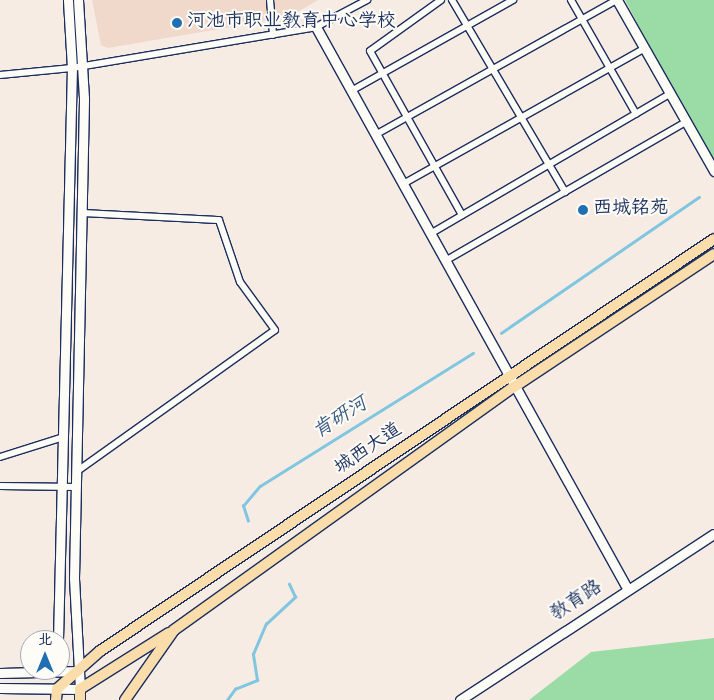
<!DOCTYPE html>
<html>
<head>
<meta charset="utf-8">
<style>
  body { margin:0 }
  #map { position:relative; width:714px; height:700px; overflow:hidden; background:#f7ece3; font-family:Dekko,"LXGW WenKai TC",sans-serif }
  div>[style] { position:absolute }
  .built>* { inset:0; background:#f0d8cb }
  .green>* { inset:0; background:#9bdca6 }
  .stream>* { height:2.5px; margin:-1.25px; padding:0 1.25px; transform-origin:1.25px; border-radius:1.25px; background:#80c6e1 }
  .roads { filter:drop-shadow(1px 0 #1b2f5e) drop-shadow(-1px 0 #1b2f5e) drop-shadow(0 1px #1b2f5e) drop-shadow(0 -1px #1b2f5e) }
  .street>* { height:6px; margin:-3px; padding:0 3px; transform-origin:3px; border-radius:3px; background:#fdfcf7 }
  .secondary>* { height:9px; margin:-4.5px; padding:0 4.5px; transform-origin:4.5px; border-radius:4.5px; background:#fdfcf7 }
  .primary>* { height:10px; margin:-5px; padding:0 5px; transform-origin:5px; border-radius:5px; background:#faddab }
  .dots>* { width:14px; height:14px; translate:-50% -50%; box-sizing:border-box; border:2px solid #fdfcf7; border-radius:50% }
  span { translate:-50% -50%; white-space:nowrap; text-align:center; line-height:1.15; -webkit-text-stroke:4px #fdfcf7; paint-order:stroke }
  .poi-label { font-size:19px; color:#1b2f5e }
  .left { translate:0 -50%; text-align:left }
  .street-label { font-size:19px; color:#1b2f5e }
  .water-label { font-size:20px; color:#395c85; font-style:italic }
  .north { position:absolute; left:20px; top:630px; width:50px; height:50px; box-sizing:border-box; background:#fdfcf7; border:1px solid #a3aaba; border-radius:50%; rotate:0deg; font-size:14px; font-weight:700; line-height:20px; text-align:center; color:#1b2f5e }
  .north::after { content:''; display:block; margin:auto; width:18px; height:22px; background:#1f6fb2; clip-path:polygon(50% 0,100% 100%,50% 72%,0 100%) }
</style>
</head>
<body>
<div id="map">
  <div class="built">
    <div style="clip-path:polygon(92px 0,318px 0,289px 17px,108px 48px,101px 45px)"></div>
  </div>
  <div class="green">
    <div style="clip-path:polygon(625px 0,714px 0,714px 166px,669px 83px)"></div>
    <div style="clip-path:polygon(714px 638px,714px 700px,529px 700px,591px 652px)"></div>
  </div>
  <div class="stream">
    <div style="left:501px;top:333px;width:240px;rotate:-34.5deg"></div>
    <div style="left:248px;top:521px;width:16px;rotate:-108deg"></div>
    <div style="left:243px;top:506px;width:26px;rotate:-50deg"></div>
    <div style="left:260px;top:486px;width:251px;rotate:-32deg"></div>
    <div style="left:227px;top:700px;width:14px;rotate:-54deg"></div>
    <div style="left:235px;top:689px;width:24px;rotate:-22deg"></div>
    <div style="left:257px;top:680px;width:26px;rotate:-99deg"></div>
    <div style="left:253px;top:654px;width:33px;rotate:-67deg"></div>
    <div style="left:266px;top:624px;width:40px;rotate:-43deg"></div>
    <div style="left:295px;top:597px;width:14px;rotate:-115deg"></div>
  </div>
  <div class="roads">
    <div class="street">
      <div style="left:270px;top:0;width:35px;rotate:85deg"></div>
      <div style="left:441px;top:0;width:87px;rotate:144.3deg"></div>
      <div style="left:370px;top:51px;width:188px;rotate:60.7deg"></div>
      <div style="left:452px;top:0;width:223px;rotate:59.5deg"></div>
      <div style="left:571px;top:0;width:131px;rotate:60.3deg"></div>
      <div style="left:0;top:75px;width:72px;rotate:-5.6deg"></div>
      <div style="left:72px;top:68px;width:247px;rotate:-9.5deg"></div>
      <div style="left:316px;top:27px;width:58px;rotate:-27.9deg"></div>
      <div style="left:351px;top:91px;width:186px;rotate:-29.3deg"></div>
      <div style="left:375px;top:135px;width:277px;rotate:-29.2deg"></div>
      <div style="left:403px;top:184px;width:278px;rotate:-29.3deg"></div>
      <div style="left:430px;top:234px;width:278px;rotate:-30.3deg"></div>
      <div style="left:445px;top:261px;width:278px;rotate:-30deg"></div>
      <div style="left:0;top:457px;width:67px;rotate:-17.4deg"></div>
      <div style="left:76px;top:472px;width:244px;rotate:-35.5deg"></div>
      <div style="left:275px;top:330px;width:59px;rotate:-126.1deg"></div>
      <div style="left:240px;top:282px;width:65px;rotate:-108.7deg"></div>
      <div style="left:219px;top:220px;width:138px;rotate:-177.1deg"></div>
      <div style="left:0;top:486px;width:76px;rotate:0.8deg"></div>
    </div>
    <div class="secondary">
      <div style="left:617px;top:0;width:197px;rotate:60.4deg"></div>
      <div style="left:316px;top:27px;width:641px;rotate:61deg"></div>
      <div style="left:58px;top:640px;width:572px;rotate:-88.6deg"></div>
      <div style="left:72px;top:68px;width:68px;rotate:-93.4deg"></div>
      <div style="left:0;top:673px;width:79px;rotate:-1.5deg"></div>
      <div style="left:0;top:688px;width:80px;rotate:0.7deg"></div>
      <div style="left:80px;top:689px;width:111px;rotate:-93.1deg"></div>
      <div style="left:74px;top:578px;width:480px;rotate:-88.8deg"></div>
      <div style="left:84px;top:98px;width:98px;rotate:-93.5deg"></div>
      <div style="left:460px;top:700px;width:303px;rotate:-33.2deg"></div>
    </div>
    <div class="primary">
      <div style="left:56px;top:700px;width:11px;rotate:-85deg"></div>
      <div style="left:57px;top:689px;width:57px;rotate:-41.5deg"></div>
      <div style="left:100px;top:651px;width:739px;rotate:-33.86deg"></div>
      <div style="left:80px;top:700px;width:11px;rotate:-90deg"></div>
      <div style="left:80px;top:689px;width:105px;rotate:-32.2deg"></div>
      <div style="left:125px;top:700px;width:85px;rotate:-55deg"></div>
      <div style="left:174px;top:630px;width:418px;rotate:-35.6deg"></div>
      <div style="left:514px;top:387px;width:240px;rotate:-33.6deg"></div>
    </div>
  </div>
  <div class="dots">
    <div style="left:177px;top:23px;background:#1f6fb2"></div>
    <div style="left:583px;top:210px;background:#1f6fb2"></div>
  </div>
  <div class="poi-label">
    <span class="left" style="left:187px;top:23px">河池市职业教育中心学校</span>
    <span class="left" style="left:593px;top:210px">西城铭苑</span>
  </div>
  <div class="street-label">
    <span style="left:369px;top:450px;rotate:-34deg">城西大道</span>
    <span style="left:577px;top:602px;rotate:-33deg">教育路</span>
  </div>
  <div class="water-label">
    <span style="left:341px;top:419px;rotate:-32deg">肯研河</span>
  </div>
  <div class="north">北</div>
</div>
</body>
</html>
